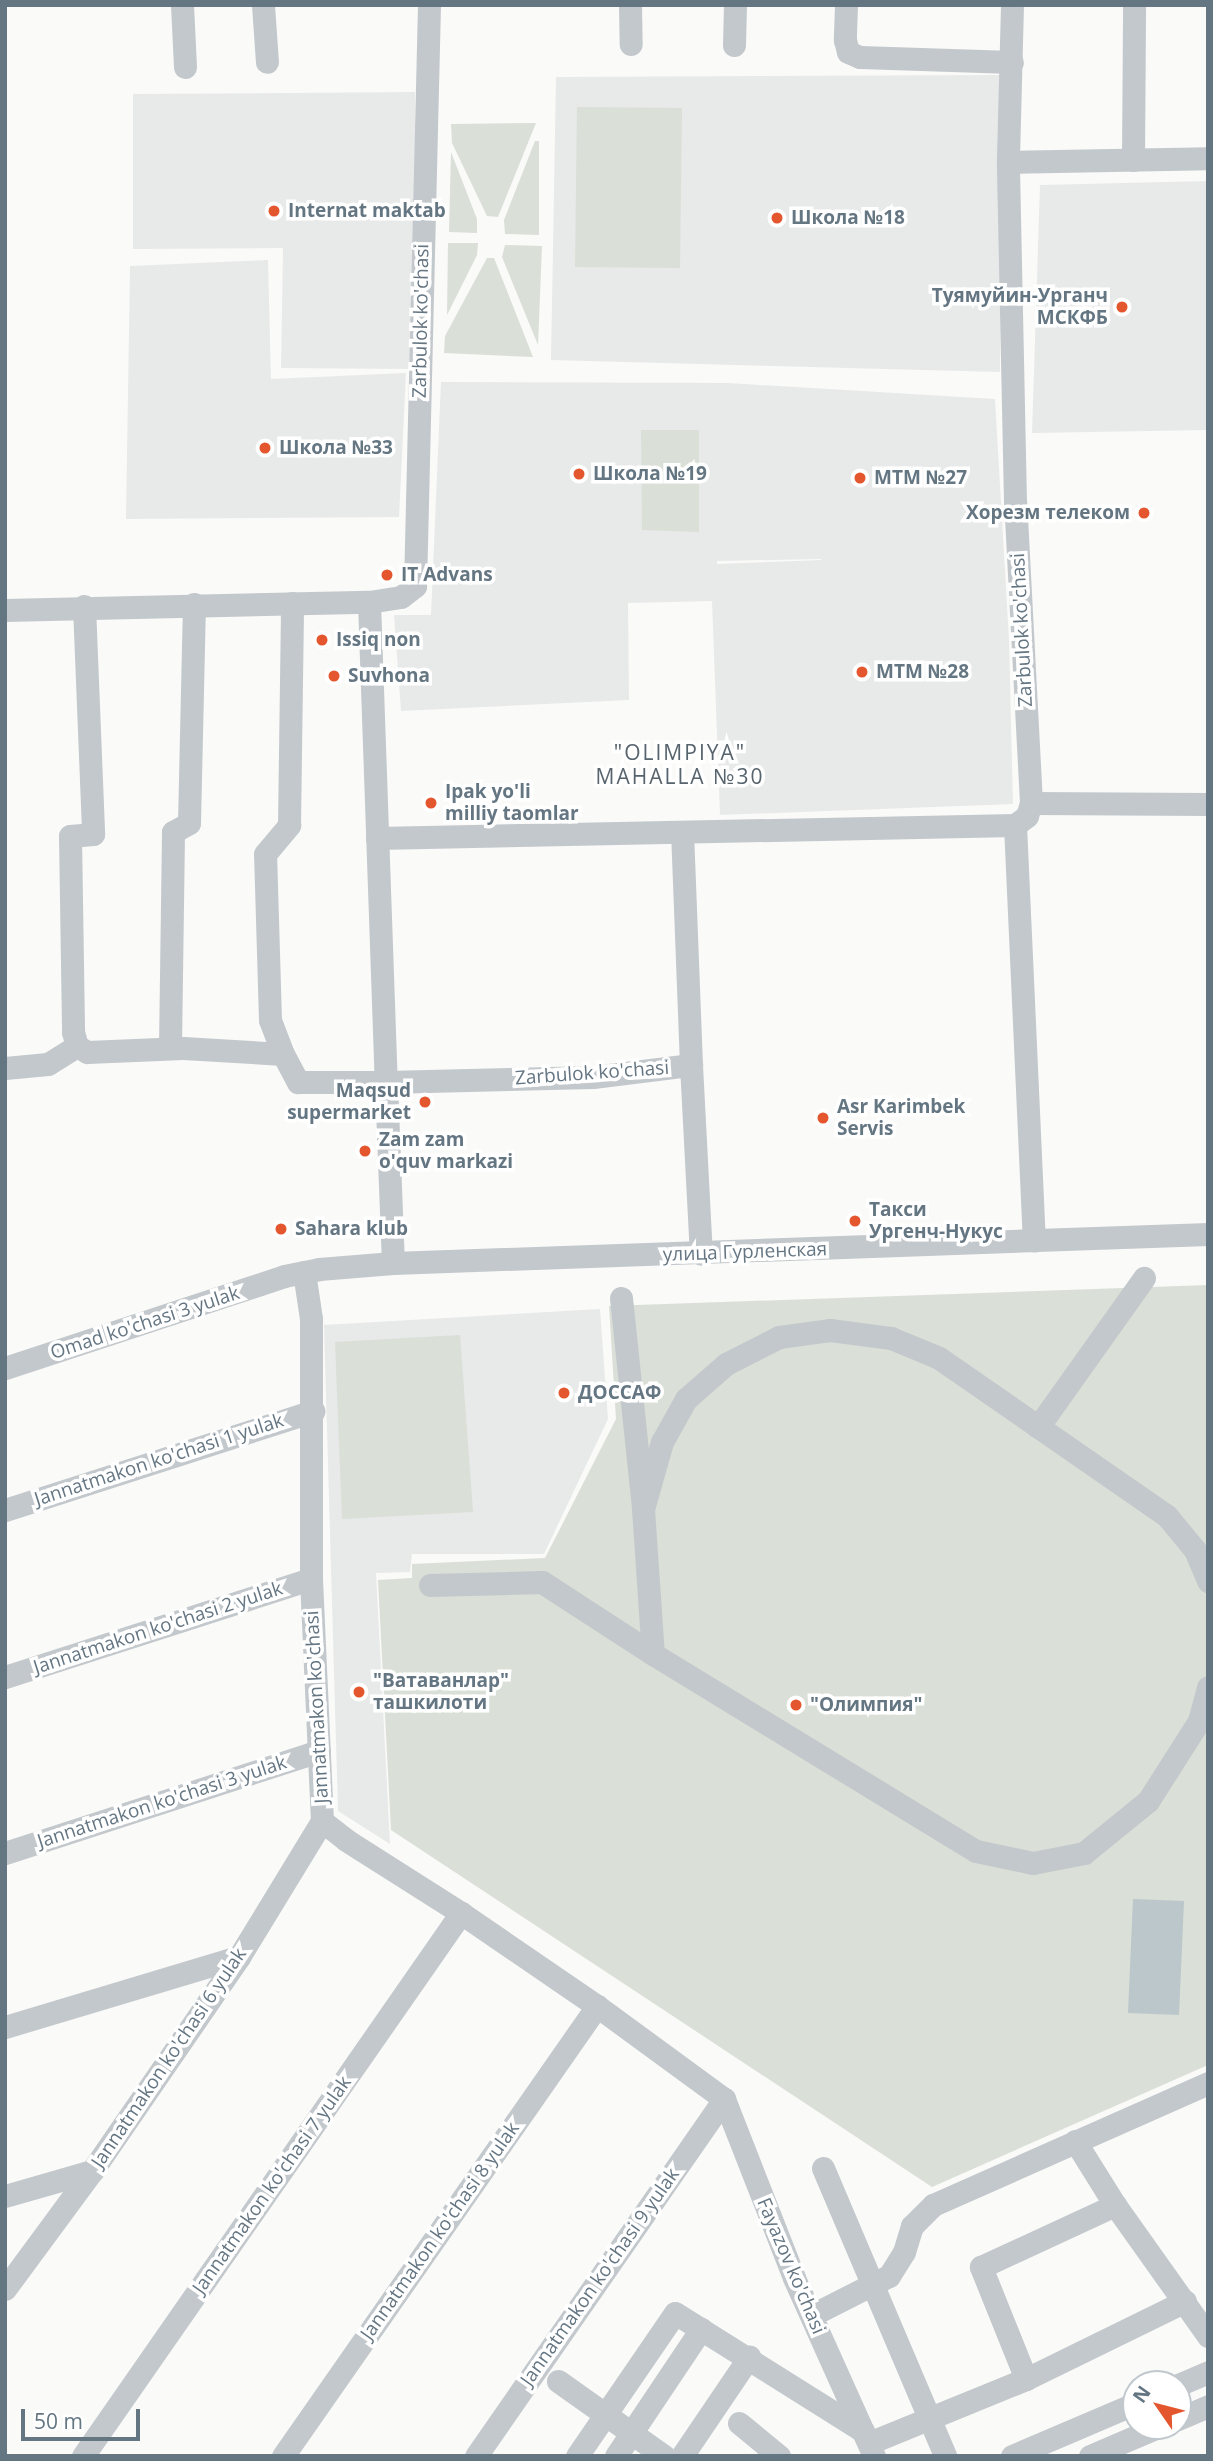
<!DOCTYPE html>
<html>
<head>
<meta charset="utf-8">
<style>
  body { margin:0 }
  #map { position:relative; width:1213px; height:2461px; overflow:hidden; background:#fafaf8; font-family:"Open Sans",sans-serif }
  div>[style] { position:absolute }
  .built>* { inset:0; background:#e8e9e9 }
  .green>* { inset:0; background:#dadfd7 }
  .water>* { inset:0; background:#bbc7cb }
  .minor>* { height:23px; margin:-11.5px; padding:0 11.5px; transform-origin:11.5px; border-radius:11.5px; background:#c3c8cc }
  .dots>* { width:19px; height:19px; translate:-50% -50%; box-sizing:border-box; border:4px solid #fff; border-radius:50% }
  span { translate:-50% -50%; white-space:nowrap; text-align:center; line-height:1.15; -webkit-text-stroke:7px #fff; paint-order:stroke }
  .poi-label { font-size:19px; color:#657683; font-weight:700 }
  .left { translate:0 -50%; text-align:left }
  .right { translate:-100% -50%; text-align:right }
  .street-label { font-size:19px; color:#657683 }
  .neighbourhood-label { font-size:21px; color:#57646e; letter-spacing:2px }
  .frame { position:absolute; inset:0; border:7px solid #657683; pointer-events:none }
  .north { position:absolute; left:1122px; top:2370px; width:70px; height:70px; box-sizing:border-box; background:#fff; border:2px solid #c1c8cd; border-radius:50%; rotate:305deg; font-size:19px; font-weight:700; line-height:28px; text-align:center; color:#657683 }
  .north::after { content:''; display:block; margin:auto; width:24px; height:32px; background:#e4572e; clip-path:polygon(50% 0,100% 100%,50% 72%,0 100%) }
  .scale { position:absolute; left:21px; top:2409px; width:119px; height:32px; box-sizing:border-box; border:4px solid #657683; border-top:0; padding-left:9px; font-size:21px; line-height:24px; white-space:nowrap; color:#657683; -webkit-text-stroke:5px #fff; paint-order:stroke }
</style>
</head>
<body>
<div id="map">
  <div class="built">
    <div style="clip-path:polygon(1002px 75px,1000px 372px,551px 360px,556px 77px)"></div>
    <div style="clip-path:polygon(415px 92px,416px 369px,281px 368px,283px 248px,133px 249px,133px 94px)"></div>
    <div style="clip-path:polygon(1208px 181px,1208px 430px,1032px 433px,1040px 185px)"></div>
    <div style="clip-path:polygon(268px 260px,271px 379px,406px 373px,399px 517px,126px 519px,130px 266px)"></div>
    <div style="clip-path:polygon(evenodd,441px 382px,728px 383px,995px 399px,1009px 640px,1013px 804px,720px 815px,712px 601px,628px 603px,629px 700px,401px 711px,394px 615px,431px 615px,441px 382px,821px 559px,821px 560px,717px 564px,717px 561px,821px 559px)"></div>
    <div style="clip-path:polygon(600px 1309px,608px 1419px,544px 1554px,412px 1554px,410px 1572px,376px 1573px,390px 1844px,338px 1811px,324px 1325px)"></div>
  </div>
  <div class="green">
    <div style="clip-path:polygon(577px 107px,682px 108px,680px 268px,575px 267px)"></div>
    <div style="clip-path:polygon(536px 123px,498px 217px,487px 216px,452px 143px,451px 124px)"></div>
    <div style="clip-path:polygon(535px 141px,539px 141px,539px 235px,505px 234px,504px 220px)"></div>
    <div style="clip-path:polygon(451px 152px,477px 219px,477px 233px,449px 232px)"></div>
    <div style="clip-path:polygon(448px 243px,478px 243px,477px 255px,447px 315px)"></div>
    <div style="clip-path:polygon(505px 245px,542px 246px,538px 345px,502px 257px)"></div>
    <div style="clip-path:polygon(487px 258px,494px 258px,533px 357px,444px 353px,445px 336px)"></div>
    <div style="clip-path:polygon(641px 430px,699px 430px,699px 532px,642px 530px)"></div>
    <div style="clip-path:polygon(1208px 1285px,1208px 2065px,932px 2187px,391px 1830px,378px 1580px,412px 1578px,412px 1564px,545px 1558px,616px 1419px,609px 1306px)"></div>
    <div style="clip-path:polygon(460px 1335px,473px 1512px,342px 1519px,335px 1342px)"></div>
  </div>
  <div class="water">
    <div style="clip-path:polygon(1133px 1899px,1184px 1901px,1179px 2015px,1128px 2013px)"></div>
  </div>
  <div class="minor">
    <div style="left:182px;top:5px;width:62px;rotate:87.2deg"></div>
    <div style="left:263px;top:5px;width:57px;rotate:86deg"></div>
    <div style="left:630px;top:5px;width:39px;rotate:89deg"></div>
    <div style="left:846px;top:5px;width:35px;rotate:92deg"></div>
    <div style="left:845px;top:40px;width:12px;rotate:76deg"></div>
    <div style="left:848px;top:52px;width:13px;rotate:23deg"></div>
    <div style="left:860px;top:57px;width:152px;rotate:1.9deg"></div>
    <div style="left:1012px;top:5px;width:157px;rotate:91.5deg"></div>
    <div style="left:1008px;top:162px;width:200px;rotate:-1.1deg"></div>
    <div style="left:734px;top:45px;width:40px;rotate:-88.6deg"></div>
    <div style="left:1133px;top:160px;width:155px;rotate:-89.6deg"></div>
    <div style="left:369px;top:602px;width:480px;rotate:88deg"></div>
    <div style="left:386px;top:1082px;width:207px;rotate:-1.4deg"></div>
    <div style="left:593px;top:1077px;width:99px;rotate:-7deg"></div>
    <div style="left:691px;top:1065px;width:233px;rotate:-92.2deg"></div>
    <div style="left:84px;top:606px;width:228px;rotate:87.7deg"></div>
    <div style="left:93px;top:834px;width:23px;rotate:175deg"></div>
    <div style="left:70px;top:836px;width:196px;rotate:89.1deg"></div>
    <div style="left:73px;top:1032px;width:15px;rotate:74deg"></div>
    <div style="left:77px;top:1046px;width:12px;rotate:31deg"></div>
    <div style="left:87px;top:1052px;width:96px;rotate:-2.4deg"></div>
    <div style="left:183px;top:1048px;width:100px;rotate:3.4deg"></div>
    <div style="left:283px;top:1054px;width:32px;rotate:62deg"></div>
    <div style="left:298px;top:1082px;width:88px"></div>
    <div style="left:386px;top:1082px;width:181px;rotate:87.8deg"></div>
    <div style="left:5px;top:610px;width:364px;rotate:-1.3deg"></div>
    <div style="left:369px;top:602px;width:32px;rotate:-9deg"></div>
    <div style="left:401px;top:597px;width:18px;rotate:-38deg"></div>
    <div style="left:415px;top:586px;width:581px;rotate:-88.62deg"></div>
    <div style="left:1031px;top:803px;width:177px;rotate:0.3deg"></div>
    <div style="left:1015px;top:825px;width:416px;rotate:87.4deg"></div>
    <div style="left:377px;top:838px;width:638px;rotate:-1.17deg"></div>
    <div style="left:1015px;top:825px;width:15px;rotate:-37deg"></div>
    <div style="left:1027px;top:816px;width:14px;rotate:-73deg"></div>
    <div style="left:1031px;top:803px;width:301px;rotate:-93deg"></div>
    <div style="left:1015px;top:502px;width:340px;rotate:-91.2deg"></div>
    <div style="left:170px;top:1048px;width:216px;rotate:-89.2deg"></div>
    <div style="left:173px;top:832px;width:18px;rotate:-29deg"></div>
    <div style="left:189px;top:823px;width:219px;rotate:-88.7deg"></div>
    <div style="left:283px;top:1054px;width:36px;rotate:-111deg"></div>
    <div style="left:270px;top:1020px;width:166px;rotate:-91.7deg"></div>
    <div style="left:265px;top:854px;width:38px;rotate:-50deg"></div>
    <div style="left:289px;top:825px;width:222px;rotate:-89.2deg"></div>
    <div style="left:691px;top:1065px;width:189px;rotate:87deg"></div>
    <div style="left:5px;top:1068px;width:43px;rotate:-5.3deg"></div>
    <div style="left:48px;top:1064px;width:34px;rotate:-32deg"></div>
    <div style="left:304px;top:1272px;width:48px;rotate:81.5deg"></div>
    <div style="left:311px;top:1319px;width:260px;rotate:90deg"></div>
    <div style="left:311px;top:1579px;width:242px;rotate:87.4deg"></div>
    <div style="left:322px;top:1821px;width:31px;rotate:38deg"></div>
    <div style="left:346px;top:1840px;width:136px;rotate:32.4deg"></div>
    <div style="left:461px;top:1913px;width:165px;rotate:34.4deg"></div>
    <div style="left:597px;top:2006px;width:157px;rotate:36.2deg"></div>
    <div style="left:621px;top:1298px;width:212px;rotate:84deg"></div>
    <div style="left:643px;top:1509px;width:145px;rotate:86.1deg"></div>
    <div style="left:5px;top:1368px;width:294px;rotate:-18.2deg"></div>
    <div style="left:284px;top:1276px;width:36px;rotate:-11deg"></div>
    <div style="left:319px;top:1269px;width:74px;rotate:-4.6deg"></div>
    <div style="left:393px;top:1263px;width:816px;rotate:-2.04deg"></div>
    <div style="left:1038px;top:1427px;width:183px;rotate:-54.6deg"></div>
    <div style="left:643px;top:1509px;width:70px;rotate:-74.2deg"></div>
    <div style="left:662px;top:1442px;width:49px;rotate:-60.8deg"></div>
    <div style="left:686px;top:1399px;width:53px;rotate:-41.2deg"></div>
    <div style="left:726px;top:1364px;width:59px;rotate:-27deg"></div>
    <div style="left:779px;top:1337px;width:51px;rotate:-7.8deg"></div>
    <div style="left:830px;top:1330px;width:62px;rotate:7.5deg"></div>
    <div style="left:891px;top:1338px;width:52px;rotate:22.6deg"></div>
    <div style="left:939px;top:1358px;width:277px;rotate:34.7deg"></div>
    <div style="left:1167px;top:1516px;width:44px;rotate:50.5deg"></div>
    <div style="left:1195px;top:1550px;width:34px;rotate:67deg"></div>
    <div style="left:5px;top:1510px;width:324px;rotate:-17.8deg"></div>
    <div style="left:430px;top:1585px;width:112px;rotate:-1.5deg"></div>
    <div style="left:542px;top:1582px;width:132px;rotate:33deg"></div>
    <div style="left:653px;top:1654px;width:378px;rotate:31.4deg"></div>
    <div style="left:976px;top:1851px;width:58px;rotate:11.9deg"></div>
    <div style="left:1033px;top:1863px;width:52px;rotate:-11.1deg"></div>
    <div style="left:1084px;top:1853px;width:82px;rotate:-39.1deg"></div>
    <div style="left:1148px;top:1801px;width:95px;rotate:-57.5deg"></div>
    <div style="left:1199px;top:1721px;width:35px;rotate:-75deg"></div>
    <div style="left:5px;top:1677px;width:321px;rotate:-17.8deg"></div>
    <div style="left:5px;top:1853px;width:330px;rotate:-18deg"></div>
    <div style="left:5px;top:2027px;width:244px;rotate:-16.7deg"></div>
    <div style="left:724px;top:2099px;width:192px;rotate:68.6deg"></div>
    <div style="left:794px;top:2278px;width:195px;rotate:65.8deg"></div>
    <div style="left:1075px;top:2141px;width:75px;rotate:58deg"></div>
    <div style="left:823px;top:2168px;width:313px;rotate:67deg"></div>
    <div style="left:5px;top:2196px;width:91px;rotate:-16deg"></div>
    <div style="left:5px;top:2289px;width:147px;rotate:-53.6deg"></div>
    <div style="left:92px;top:2171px;width:260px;rotate:-55.5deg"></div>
    <div style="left:239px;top:1957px;width:159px;rotate:-58.6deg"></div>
    <div style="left:812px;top:2315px;width:86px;rotate:-26.9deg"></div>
    <div style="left:889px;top:2276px;width:28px;rotate:-58deg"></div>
    <div style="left:904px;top:2252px;width:27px;rotate:-73deg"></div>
    <div style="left:912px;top:2226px;width:30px;rotate:-45deg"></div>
    <div style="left:933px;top:2205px;width:301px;rotate:-23.9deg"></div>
    <div style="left:1026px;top:2379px;width:121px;rotate:-111.9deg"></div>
    <div style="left:981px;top:2267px;width:148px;rotate:-24.8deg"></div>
    <div style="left:1115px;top:2205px;width:161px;rotate:54.6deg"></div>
    <div style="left:558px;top:2381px;width:130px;rotate:35.3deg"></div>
    <div style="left:1178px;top:2385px;width:33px;rotate:-23deg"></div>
    <div style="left:1178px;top:2419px;width:33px;rotate:-23deg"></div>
    <div style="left:739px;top:2423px;width:52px;rotate:39.5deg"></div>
    <div style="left:869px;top:2443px;width:170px;rotate:-22.2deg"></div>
    <div style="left:1026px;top:2379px;width:177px;rotate:-26.1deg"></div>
    <div style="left:83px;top:2456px;width:662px;rotate:-55.16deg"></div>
    <div style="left:283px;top:2456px;width:549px;rotate:-55.09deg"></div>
    <div style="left:476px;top:2456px;width:435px;rotate:-55.2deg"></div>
    <div style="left:577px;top:2456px;width:173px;rotate:-55.6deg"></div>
    <div style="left:675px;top:2313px;width:222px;rotate:32.1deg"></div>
    <div style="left:616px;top:2456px;width:153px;rotate:-56.2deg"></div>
    <div style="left:682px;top:2456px;width:120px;rotate:-55.9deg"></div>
    <div style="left:1012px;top:2456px;width:135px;rotate:-23.1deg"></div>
    <div style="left:1090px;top:2456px;width:76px;rotate:-23.2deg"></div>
  </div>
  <div class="dots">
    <div style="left:274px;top:211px;background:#e4572e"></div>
    <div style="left:777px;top:218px;background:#e4572e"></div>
    <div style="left:1122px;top:307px;background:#e4572e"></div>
    <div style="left:265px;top:448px;background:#e4572e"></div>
    <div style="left:579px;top:474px;background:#e4572e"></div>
    <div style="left:860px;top:478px;background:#e4572e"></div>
    <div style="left:1144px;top:513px;background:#e4572e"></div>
    <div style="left:387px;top:575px;background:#e4572e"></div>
    <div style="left:322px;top:640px;background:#e4572e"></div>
    <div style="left:862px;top:672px;background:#e4572e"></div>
    <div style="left:334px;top:676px;background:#e4572e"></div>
    <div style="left:431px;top:803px;background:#e4572e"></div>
    <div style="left:425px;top:1102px;background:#e4572e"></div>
    <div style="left:823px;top:1118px;background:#e4572e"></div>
    <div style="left:365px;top:1151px;background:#e4572e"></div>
    <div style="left:855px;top:1221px;background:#e4572e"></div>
    <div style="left:281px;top:1229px;background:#e4572e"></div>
    <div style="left:564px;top:1393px;background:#e4572e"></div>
    <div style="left:359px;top:1692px;background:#e4572e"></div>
    <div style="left:796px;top:1705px;background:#e4572e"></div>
  </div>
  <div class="poi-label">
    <span class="left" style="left:288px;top:211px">Internat maktab</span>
    <span class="left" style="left:791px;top:218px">Школа №18</span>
    <span class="right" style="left:1108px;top:307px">Туямуйин-Урганч<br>МСКФБ</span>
    <span class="left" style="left:279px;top:448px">Школа №33</span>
    <span class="left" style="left:593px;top:474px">Школа №19</span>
    <span class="left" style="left:874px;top:478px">MTM №27</span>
    <span class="right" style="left:1130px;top:513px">Хорезм телеком</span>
    <span class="left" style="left:401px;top:575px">IT Advans</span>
    <span class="left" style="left:336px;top:640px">Issiq non</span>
    <span class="left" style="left:876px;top:672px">MTM №28</span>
    <span class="left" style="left:348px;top:676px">Suvhona</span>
    <span class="left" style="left:445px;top:803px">Ipak yo'li<br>milliy taomlar</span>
    <span class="right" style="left:411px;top:1102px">Maqsud<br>supermarket</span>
    <span class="left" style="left:837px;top:1118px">Asr Karimbek<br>Servis</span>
    <span class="left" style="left:379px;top:1151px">Zam zam<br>o'quv markazi</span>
    <span class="left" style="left:869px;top:1221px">Такси<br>Ургенч-Нукус</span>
    <span class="left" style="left:295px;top:1229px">Sahara klub</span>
    <span class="left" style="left:578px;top:1393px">ДОССАФ</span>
    <span class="left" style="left:373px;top:1692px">"Ватаванлар"<br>ташкилоти</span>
    <span class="left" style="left:810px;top:1705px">"Олимпия"</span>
  </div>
  <div class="street-label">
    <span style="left:421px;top:321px;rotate:-89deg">Zarbulok ko'chasi</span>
    <span style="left:1022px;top:630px;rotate:-93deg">Zarbulok ko'chasi</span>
    <span style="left:592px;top:1073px;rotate:-4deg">Zarbulok ko'chasi</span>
    <span style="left:745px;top:1252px;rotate:-2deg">улица Гурленская</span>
    <span style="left:145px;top:1323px;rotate:-18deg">Omad ko'chasi 3 yulak</span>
    <span style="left:159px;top:1460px;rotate:-18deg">Jannatmakon ko'chasi 1 yulak</span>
    <span style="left:158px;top:1628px;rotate:-18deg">Jannatmakon ko'chasi 2 yulak</span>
    <span style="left:317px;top:1707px;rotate:-93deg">Jannatmakon ko'chasi</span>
    <span style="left:162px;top:1802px;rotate:-18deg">Jannatmakon ko'chasi 3 yulak</span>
    <span style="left:169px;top:2058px;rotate:-56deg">Jannatmakon ko'chasi 6 yulak</span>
    <span style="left:272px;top:2185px;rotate:-55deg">Jannatmakon ko'chasi 7 yulak</span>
    <span style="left:440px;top:2231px;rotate:-55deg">Jannatmakon ko'chasi 8 yulak</span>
    <span style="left:791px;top:2266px;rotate:67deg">Fayazov ko'chasi</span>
    <span style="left:600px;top:2277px;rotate:-55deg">Jannatmakon ko'chasi 9 yulak</span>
  </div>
  <div class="neighbourhood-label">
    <span style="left:680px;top:764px">"OLIMPIYA"<br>MAHALLA №30</span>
  </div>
  <div class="frame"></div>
  <div class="north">N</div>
  <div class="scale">50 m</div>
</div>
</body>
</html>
